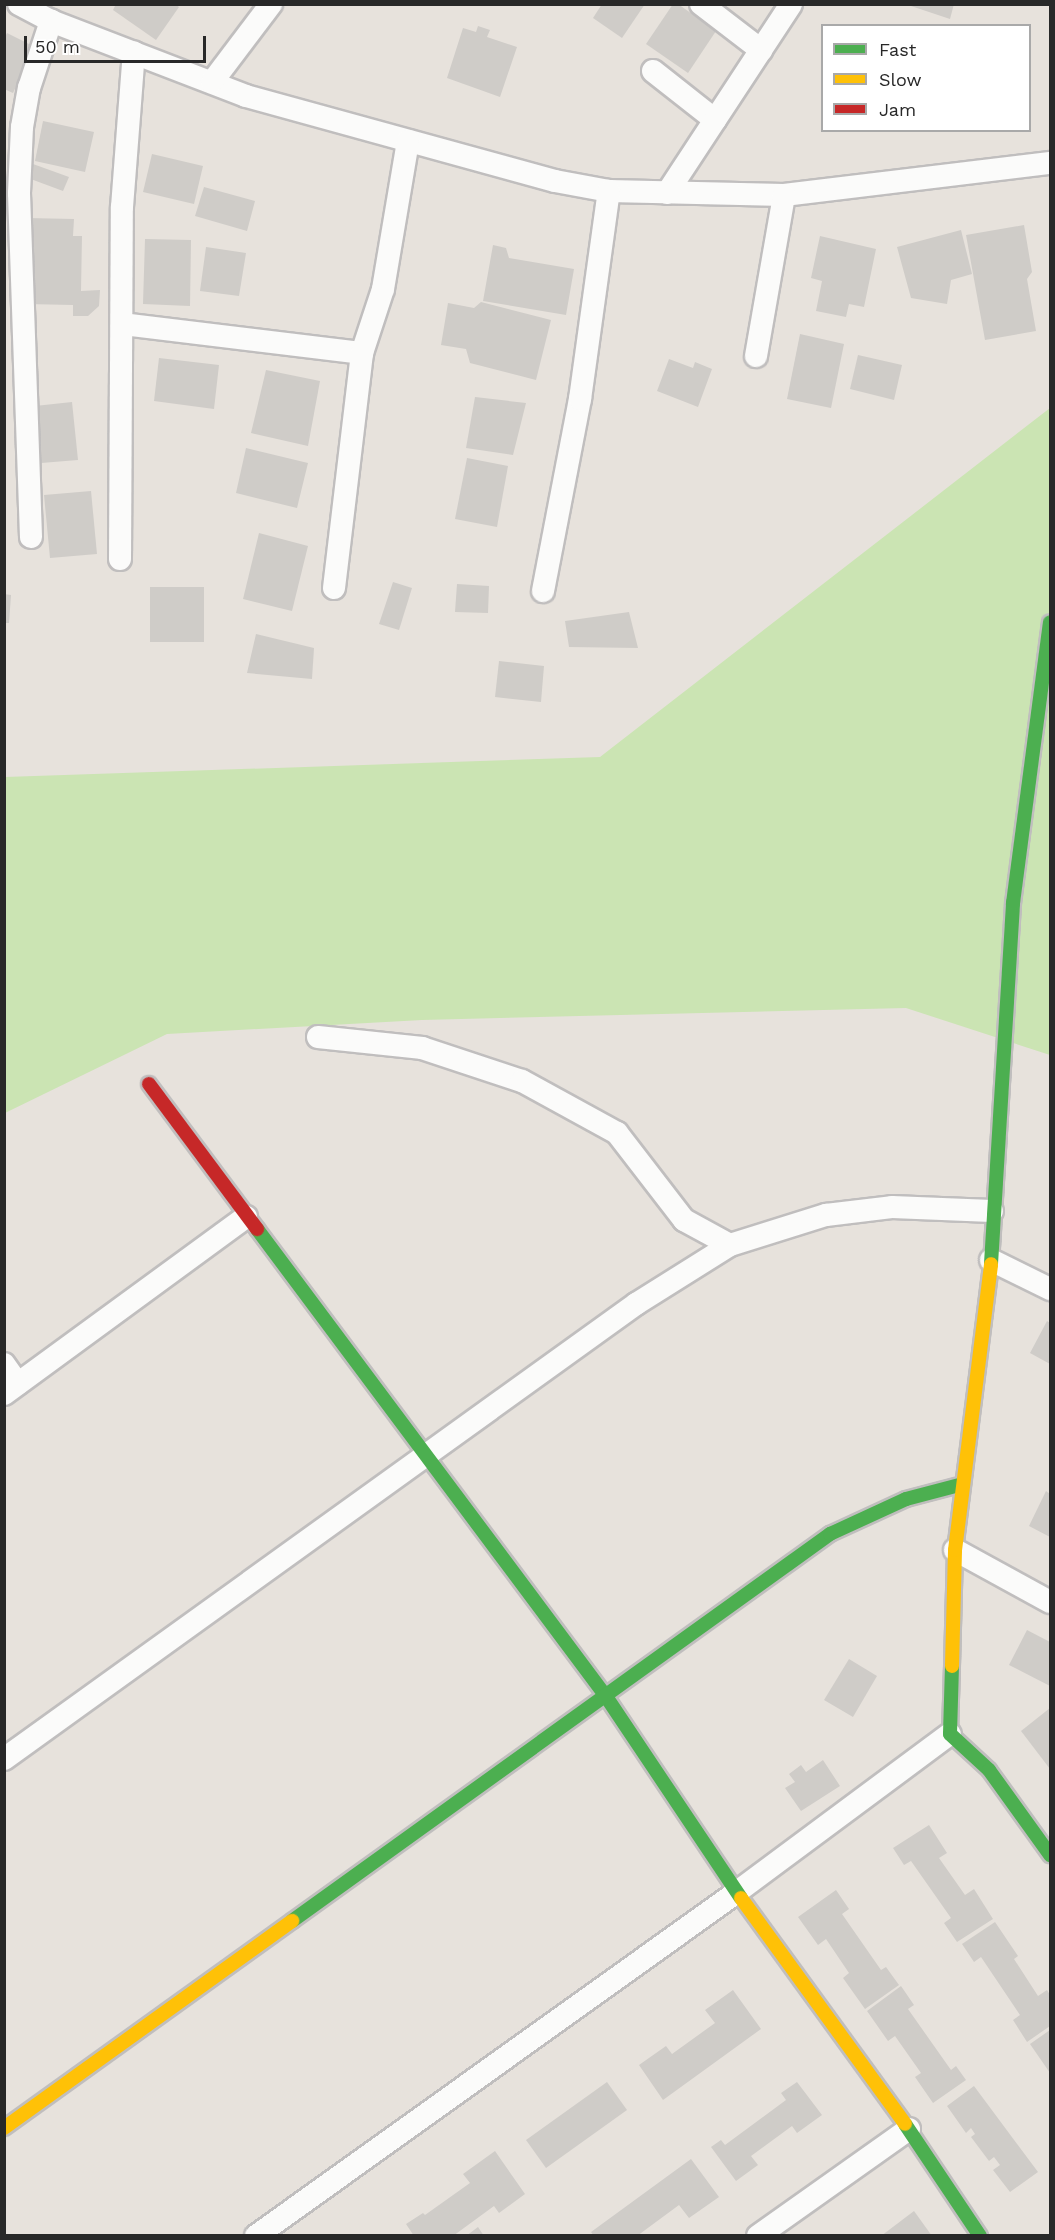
<!DOCTYPE html>
<html>
<head>
<meta charset="utf-8">
<style>
  body { margin:0 }
  #map { position:relative; width:1055px; height:2240px; overflow:hidden; background:#e7e2dc; font-family:"Work Sans",sans-serif }
  div>[style] { position:absolute }
  .green>* { inset:0; background:#cbe4b3 }
  .building>* { inset:0; background:#cfccc8 }
  .roads { filter:drop-shadow(2px 0 #c0bebe) drop-shadow(-2px 0 #c0bebe) drop-shadow(0 2px #c0bebe) drop-shadow(0 -2px #c0bebe) }
  .street>* { height:22px; margin:-11px; padding:0 11px; transform-origin:11px; border-radius:11px; background:#fbfbfa }
  .fast>* { height:14px; margin:-7px; padding:0 7px; transform-origin:7px; border-radius:7px; background:#4caf50 }
  .slow>* { height:14px; margin:-7px; padding:0 7px; transform-origin:7px; border-radius:7px; background:#ffc107 }
  .jam>* { height:14px; margin:-7px; padding:0 7px; transform-origin:7px; border-radius:7px; background:#c62828 }
  span { translate:-50% -50%; white-space:nowrap; text-align:center; line-height:1.15; -webkit-text-stroke:6px #fff; paint-order:stroke }
  .frame { position:absolute; inset:0; border:6px solid #282828; pointer-events:none }
  .legend { position:absolute; left:821px; top:24px; width:210px; height:108px; box-sizing:border-box; background:#fff; border:2px solid #a9a9a9; margin:0; padding:8px 10px; list-style:none; font-size:18px; color:#282828 }
  .legend li { display:flex; align-items:center; gap:12px; height:30px }
  .legend b { width:30px; border:2px solid #a9a9a9 }
  .scale { position:absolute; left:24px; top:36px; width:182px; height:27px; box-sizing:border-box; border:3px solid #282828; border-top:0; padding-left:8px; font-size:18px; line-height:21px; white-space:nowrap; color:#282828; -webkit-text-stroke:4px #fff; paint-order:stroke }
</style>
</head>
<body>
<div id="map">
  <div class="green">
    <div style="clip-path:polygon(1050px 408px,1050px 1055px,906px 1008px,422px 1020px,167px 1034px,5px 1113px,5px 777px,600px 757px)"></div>
  </div>
  <div class="building">
    <div style="clip-path:polygon(116px 4px,175px 4px,179px 7px,156px 40px,113px 10px)"></div>
    <div style="clip-path:polygon(602px 4px,645px 4px,622px 38px,593px 18px)"></div>
    <div style="clip-path:polygon(673px 4px,678px 4px,716px 31px,688px 73px,646px 44px)"></div>
    <div style="clip-path:polygon(905px 4px,954px 4px,950px 19px)"></div>
    <div style="clip-path:polygon(478px 26px,490px 30px,487px 37px,517px 47px,500px 97px,447px 78px,463px 28px,476px 32px)"></div>
    <div style="clip-path:polygon(7px 33px,35px 47px,13px 93px,4px 89px,4px 39px)"></div>
    <div style="clip-path:polygon(43px 121px,94px 132px,85px 172px,35px 161px)"></div>
    <div style="clip-path:polygon(152px 154px,203px 166px,194px 204px,143px 192px)"></div>
    <div style="clip-path:polygon(33px 164px,69px 177px,63px 191px,28px 178px)"></div>
    <div style="clip-path:polygon(204px 187px,255px 201px,247px 231px,195px 216px)"></div>
    <div style="clip-path:polygon(27px 218px,74px 219px,73px 236px,82px 236px,81px 291px,100px 290px,99px 306px,88px 316px,73px 316px,73px 305px,26px 304px)"></div>
    <div style="clip-path:polygon(1024px 225px,1032px 272px,1027px 279px,1036px 331px,985px 340px,966px 235px)"></div>
    <div style="clip-path:polygon(961px 230px,972px 274px,951px 280px,947px 304px,911px 298px,897px 247px)"></div>
    <div style="clip-path:polygon(820px 236px,876px 249px,864px 307px,849px 304px,846px 317px,816px 311px,822px 281px,811px 278px)"></div>
    <div style="clip-path:polygon(145px 239px,191px 240px,190px 306px,143px 304px)"></div>
    <div style="clip-path:polygon(493px 245px,506px 248px,509px 258px,574px 269px,566px 315px,483px 301px)"></div>
    <div style="clip-path:polygon(206px 247px,246px 253px,239px 296px,200px 291px)"></div>
    <div style="clip-path:polygon(481px 302px,551px 320px,536px 380px,470px 363px,466px 349px,441px 345px,448px 303px,474px 308px)"></div>
    <div style="clip-path:polygon(800px 334px,844px 344px,831px 408px,787px 399px)"></div>
    <div style="clip-path:polygon(858px 355px,902px 365px,894px 400px,850px 389px)"></div>
    <div style="clip-path:polygon(159px 358px,219px 365px,214px 409px,154px 401px)"></div>
    <div style="clip-path:polygon(669px 359px,693px 368px,695px 362px,712px 369px,698px 407px,657px 391px)"></div>
    <div style="clip-path:polygon(266px 370px,320px 381px,308px 446px,251px 433px)"></div>
    <div style="clip-path:polygon(475px 397px,526px 403px,513px 455px,466px 448px)"></div>
    <div style="clip-path:polygon(72px 402px,78px 460px,41px 463px,35px 406px)"></div>
    <div style="clip-path:polygon(246px 448px,308px 463px,297px 508px,236px 493px)"></div>
    <div style="clip-path:polygon(467px 458px,508px 466px,497px 527px,455px 519px)"></div>
    <div style="clip-path:polygon(91px 491px,97px 554px,50px 558px,44px 495px)"></div>
    <div style="clip-path:polygon(259px 533px,308px 546px,292px 611px,243px 599px)"></div>
    <div style="clip-path:polygon(393px 582px,412px 588px,399px 630px,379px 624px)"></div>
    <div style="clip-path:polygon(457px 584px,489px 586px,488px 613px,455px 612px)"></div>
    <div style="clip-path:polygon(150px 587px,204px 587px,204px 642px,150px 642px)"></div>
    <div style="clip-path:polygon(4px 594px,11px 595px,9px 623px,4px 623px)"></div>
    <div style="clip-path:polygon(629px 612px,638px 648px,569px 647px,565px 621px)"></div>
    <div style="clip-path:polygon(256px 634px,314px 648px,312px 679px,247px 673px)"></div>
    <div style="clip-path:polygon(499px 661px,544px 666px,541px 702px,495px 697px)"></div>
    <div style="clip-path:polygon(1047px 1321px,1050px 1323px,1050px 1364px,1030px 1353px)"></div>
    <div style="clip-path:polygon(1046px 1491px,1050px 1494px,1050px 1537px,1029px 1526px)"></div>
    <div style="clip-path:polygon(1027px 1630px,1050px 1642px,1050px 1686px,1009px 1665px)"></div>
    <div style="clip-path:polygon(849px 1659px,877px 1676px,853px 1717px,824px 1700px)"></div>
    <div style="clip-path:polygon(1050px 1708px,1050px 1769px,1021px 1731px)"></div>
    <div style="clip-path:polygon(823px 1760px,840px 1786px,801px 1811px,785px 1788px,795px 1782px,789px 1774px,801px 1765px,806px 1772px)"></div>
    <div style="clip-path:polygon(929px 1825px,947px 1853px,939px 1858px,965px 1895px,974px 1889px,993px 1919px,957px 1942px,944px 1923px,951px 1918px,911px 1861px,904px 1865px,893px 1848px)"></div>
    <div style="clip-path:polygon(836px 1890px,849px 1909px,842px 1914px,881px 1970px,886px 1967px,899px 1985px,865px 2009px,843px 1978px,849px 1973px,826px 1939px,818px 1945px,798px 1917px)"></div>
    <div style="clip-path:polygon(995px 1922px,1018px 1956px,1014px 1959px,1038px 1996px,1047px 1990px,1050px 1995px,1050px 2026px,1027px 2042px,1013px 2020px,1020px 2015px,981px 1957px,974px 1962px,962px 1944px)"></div>
    <div style="clip-path:polygon(901px 1986px,914px 2005px,908px 2009px,951px 2070px,956px 2066px,966px 2080px,933px 2103px,915px 2077px,921px 2073px,895px 2036px,888px 2041px,867px 2011px)"></div>
    <div style="clip-path:polygon(733px 1990px,761px 2029px,663px 2100px,639px 2065px,666px 2046px,672px 2054px,715px 2023px,705px 2010px)"></div>
    <div style="clip-path:polygon(1050px 2030px,1050px 2073px,1030px 2044px)"></div>
    <div style="clip-path:polygon(607px 2082px,627px 2110px,546px 2168px,526px 2140px)"></div>
    <div style="clip-path:polygon(797px 2082px,822px 2115px,797px 2133px,792px 2126px,751px 2156px,758px 2165px,736px 2181px,711px 2147px,721px 2140px,725px 2145px,786px 2100px,781px 2093px)"></div>
    <div style="clip-path:polygon(974px 2086px,1038px 2172px,1010px 2192px,993px 2170px,1000px 2165px,994px 2157px,989px 2161px,971px 2137px,975px 2134px,971px 2128px,966px 2133px,947px 2106px)"></div>
    <div style="clip-path:polygon(495px 2151px,525px 2194px,499px 2213px,494px 2206px,453px 2236px,414px 2236px,406px 2224px,423px 2213px,425px 2215px,470px 2183px,463px 2174px)"></div>
    <div style="clip-path:polygon(691px 2159px,719px 2197px,689px 2218px,679px 2205px,637px 2236px,594px 2236px,591px 2232px)"></div>
    <div style="clip-path:polygon(914px 2211px,932px 2236px,881px 2236px)"></div>
    <div style="clip-path:polygon(478px 2227px,484px 2236px,466px 2236px)"></div>
  </div>
  <div class="roads">
    <div class="street">
      <div style="left:19px;top:4px;width:36px;rotate:28deg"></div>
      <div style="left:51px;top:21px;width:209px;rotate:21deg"></div>
      <div style="left:246px;top:96px;width:320px;rotate:15.4deg"></div>
      <div style="left:555px;top:181px;width:55px;rotate:10.5deg"></div>
      <div style="left:609px;top:191px;width:175px;rotate:1.3deg"></div>
      <div style="left:784px;top:195px;width:268px;rotate:-6.9deg"></div>
      <div style="left:701px;top:4px;width:76px;rotate:37.5deg"></div>
      <div style="left:653px;top:71px;width:79px;rotate:38.3deg"></div>
      <div style="left:212px;top:82px;width:98px;rotate:-52.9deg"></div>
      <div style="left:667px;top:193px;width:226px;rotate:-56.7deg"></div>
      <div style="left:122px;top:324px;width:242px;rotate:6.9deg"></div>
      <div style="left:756px;top:356px;width:163px;rotate:-80.1deg"></div>
      <div style="left:31px;top:537px;width:344px;rotate:-92deg"></div>
      <div style="left:19px;top:193px;width:66px;rotate:-87.4deg"></div>
      <div style="left:22px;top:127px;width:40px;rotate:-80deg"></div>
      <div style="left:29px;top:88px;width:71px;rotate:-71.8deg"></div>
      <div style="left:120px;top:559px;width:352px;rotate:-89.7deg"></div>
      <div style="left:122px;top:207px;width:155px;rotate:-85.6deg"></div>
      <div style="left:334px;top:588px;width:237px;rotate:-83.2deg"></div>
      <div style="left:362px;top:353px;width:67px;rotate:-71.8deg"></div>
      <div style="left:383px;top:289px;width:150px;rotate:-80.4deg"></div>
      <div style="left:543px;top:591px;width:196px;rotate:-79.1deg"></div>
      <div style="left:580px;top:399px;width:210px;rotate:-82.1deg"></div>
      <div style="left:318px;top:1037px;width:105px;rotate:6deg"></div>
      <div style="left:422px;top:1048px;width:105px;rotate:18.3deg"></div>
      <div style="left:522px;top:1081px;width:108px;rotate:28.7deg"></div>
      <div style="left:617px;top:1133px;width:110px;rotate:52.4deg"></div>
      <div style="left:684px;top:1220px;width:52px;rotate:28.5deg"></div>
      <div style="left:991px;top:1260px;width:66px;rotate:26.2deg"></div>
      <div style="left:4px;top:1364px;width:24px;rotate:55deg"></div>
      <div style="left:4px;top:1394px;width:300px;rotate:-36.2deg"></div>
      <div style="left:955px;top:1550px;width:108px;rotate:28.7deg"></div>
      <div style="left:4px;top:1759px;width:779px;rotate:-35.75deg"></div>
      <div style="left:636px;top:1304px;width:111px;rotate:-32.1deg"></div>
      <div style="left:730px;top:1245px;width:101px;rotate:-17.4deg"></div>
      <div style="left:826px;top:1215px;width:66px;rotate:-6.9deg"></div>
      <div style="left:892px;top:1207px;width:100px;rotate:2.3deg"></div>
      <div style="left:256px;top:2236px;width:591px;rotate:-35.57deg"></div>
      <div style="left:737px;top:1892px;width:265px;rotate:-36.6deg"></div>
      <div style="left:758px;top:2236px;width:185px;rotate:-35.3deg"></div>
    </div>
    <div class="fast">
      <div style="left:257px;top:1229px;width:582px;rotate:53.25deg"></div>
      <div style="left:605px;top:1695px;width:244px;rotate:56.2deg"></div>
      <div style="left:991px;top:1264px;width:362px;rotate:-86.5deg"></div>
      <div style="left:1013px;top:903px;width:283px;rotate:-82.5deg"></div>
      <div style="left:952px;top:1666px;width:68px;rotate:91.7deg"></div>
      <div style="left:950px;top:1734px;width:53px;rotate:42.7deg"></div>
      <div style="left:989px;top:1770px;width:105px;rotate:54.3deg"></div>
      <div style="left:292px;top:1921px;width:663px;rotate:-35.73deg"></div>
      <div style="left:830px;top:1534px;width:84px;rotate:-24.7deg"></div>
      <div style="left:906px;top:1499px;width:59px;rotate:-14.7deg"></div>
      <div style="left:905px;top:2124px;width:135px;rotate:56.2deg"></div>
    </div>
    <div class="slow">
      <div style="left:952px;top:1666px;width:116px;rotate:-88.5deg"></div>
      <div style="left:955px;top:1550px;width:288px;rotate:-82.8deg"></div>
      <div style="left:741px;top:1898px;width:279px;rotate:54deg"></div>
      <div style="left:4px;top:2128px;width:355px;rotate:-35.7deg"></div>
    </div>
    <div class="jam">
      <div style="left:149px;top:1084px;width:181px;rotate:53.3deg"></div>
    </div>
  </div>
  <div class="frame"></div>
  <ul class="legend">
  <li><b style="height:8px;background:#4caf50"></b>Fast</li>
  <li><b style="height:8px;background:#ffc107"></b>Slow</li>
  <li><b style="height:8px;background:#c62828"></b>Jam</li>
  </ul>
  <div class="scale">50 m</div>
</div>
</body>
</html>
